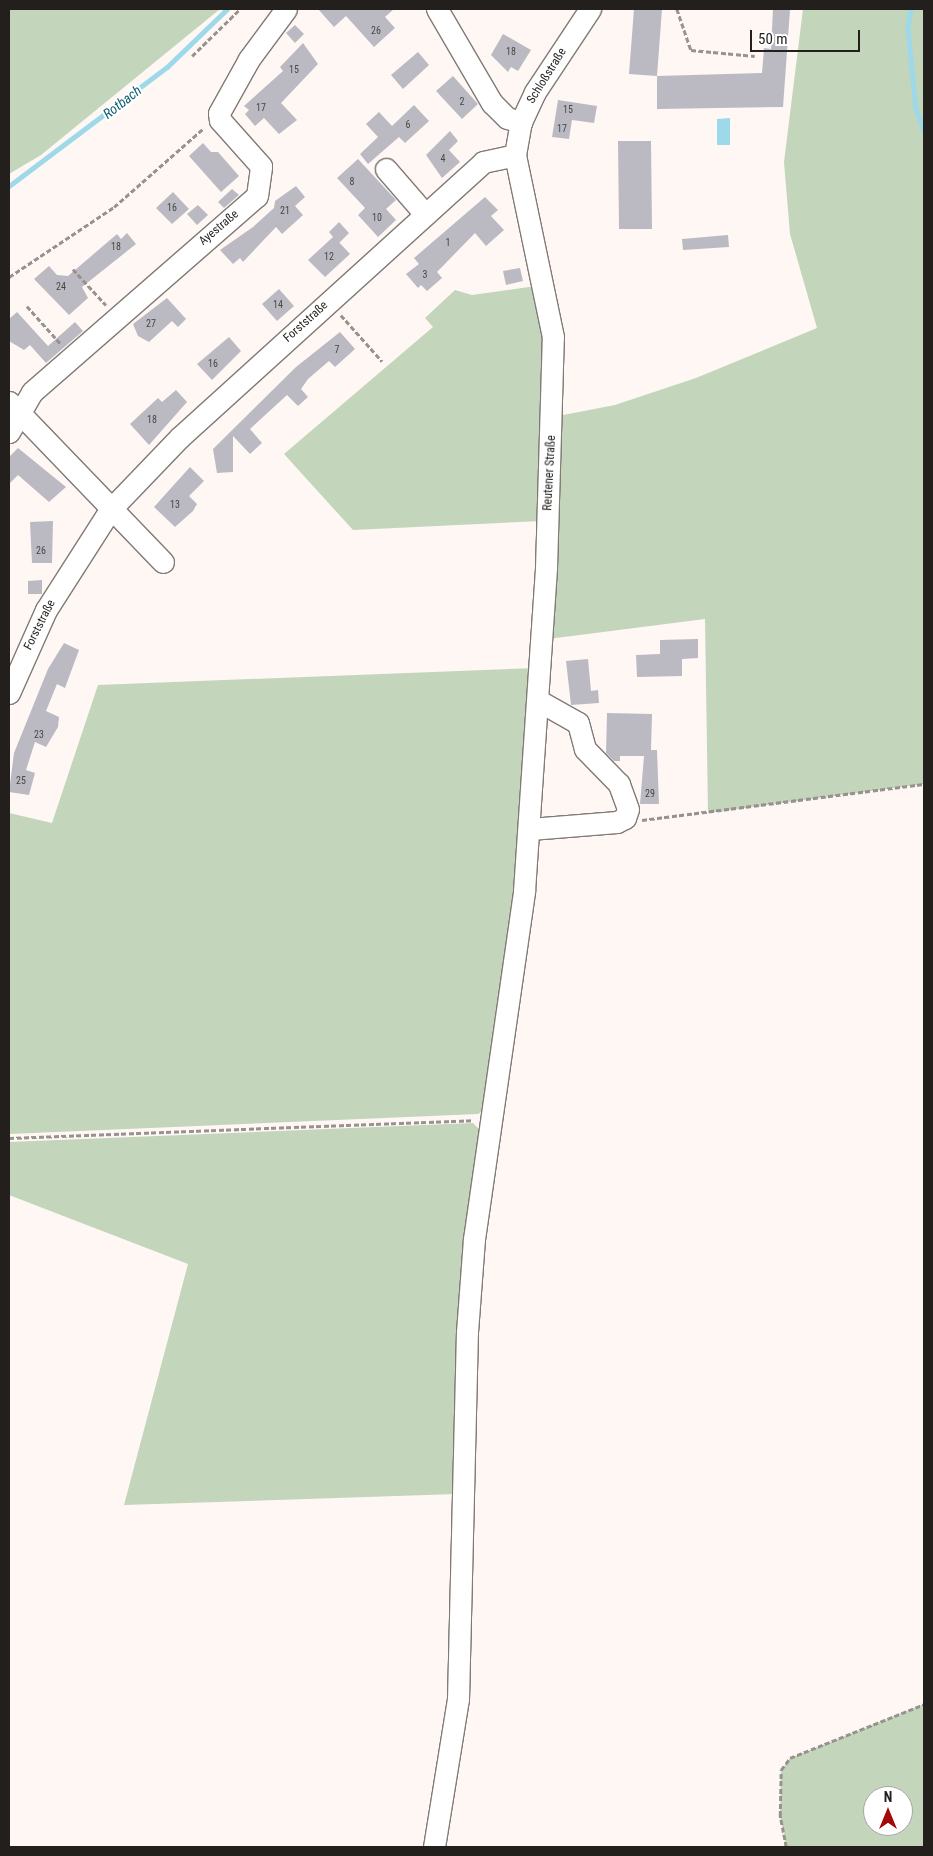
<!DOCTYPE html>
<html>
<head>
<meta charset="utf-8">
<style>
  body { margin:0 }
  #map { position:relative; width:933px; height:1856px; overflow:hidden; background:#fef7f3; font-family:"Roboto Condensed",sans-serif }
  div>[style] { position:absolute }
  .green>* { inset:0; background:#c3d5ba }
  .water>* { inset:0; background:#9ed9ea }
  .stream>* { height:4.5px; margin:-2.25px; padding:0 2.25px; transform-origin:2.25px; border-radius:2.25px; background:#9ed9ea }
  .building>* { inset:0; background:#bbbac2 }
  .path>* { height:2.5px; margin-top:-1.25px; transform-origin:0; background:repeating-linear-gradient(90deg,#98928f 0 5px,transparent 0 7.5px) }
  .roads { filter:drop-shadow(1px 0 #817a75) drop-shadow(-1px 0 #817a75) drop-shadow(0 1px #817a75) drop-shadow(0 -1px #817a75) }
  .minor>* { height:21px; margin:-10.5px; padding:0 10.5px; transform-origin:10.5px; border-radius:10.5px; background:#fff }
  span { translate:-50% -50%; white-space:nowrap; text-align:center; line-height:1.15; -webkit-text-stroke:4px #fff; paint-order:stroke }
  .number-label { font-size:10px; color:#484646 }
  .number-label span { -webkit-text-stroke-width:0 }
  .street-label { font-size:12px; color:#221f1d }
  .water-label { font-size:14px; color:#136072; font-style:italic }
  .frame { position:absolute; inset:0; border:10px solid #221f1d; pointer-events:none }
  .north { position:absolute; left:863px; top:1786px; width:50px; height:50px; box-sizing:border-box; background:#fff; border:1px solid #a7a5a5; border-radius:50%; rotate:0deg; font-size:14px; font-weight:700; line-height:20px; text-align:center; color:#221f1d }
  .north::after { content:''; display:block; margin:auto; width:18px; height:22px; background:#a20908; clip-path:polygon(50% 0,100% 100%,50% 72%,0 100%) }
  .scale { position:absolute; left:750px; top:30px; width:110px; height:22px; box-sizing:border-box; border:2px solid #221f1d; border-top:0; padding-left:6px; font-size:15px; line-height:18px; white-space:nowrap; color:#221f1d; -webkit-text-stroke:4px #fff; paint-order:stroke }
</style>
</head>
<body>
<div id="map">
  <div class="green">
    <div style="clip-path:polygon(9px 9px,220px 9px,41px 155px,9px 174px)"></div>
    <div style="clip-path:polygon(803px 9px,924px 9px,924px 784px,708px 813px,705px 619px,548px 639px,558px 416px,615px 405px,696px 378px,817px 328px,790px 234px,784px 162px)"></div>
    <div style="clip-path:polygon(536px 286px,546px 338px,540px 521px,353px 530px,284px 454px,433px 327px,425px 318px,455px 290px,472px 295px)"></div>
    <div style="clip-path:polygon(535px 668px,523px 828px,486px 1109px,478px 1114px,9px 1134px,9px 813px,52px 823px,98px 685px)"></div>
    <div style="clip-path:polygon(473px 1123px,483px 1133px,456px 1494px,124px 1505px,188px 1264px,9px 1195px,9px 1142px)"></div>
    <div style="clip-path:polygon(evenodd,924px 1704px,924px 1847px,786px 1847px,780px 1816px,781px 1770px,790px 1758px,924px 1704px,873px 1796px,903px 1796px,903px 1826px,873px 1826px,873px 1796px)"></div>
  </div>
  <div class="water">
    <div style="clip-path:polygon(730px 118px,730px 145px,717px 145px,717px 119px)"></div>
  </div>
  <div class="stream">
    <div style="left:911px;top:9px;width:19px;rotate:99deg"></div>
    <div style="left:908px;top:28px;width:81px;rotate:84.4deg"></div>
    <div style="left:916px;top:109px;width:23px;rotate:70deg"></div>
    <div style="left:9px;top:186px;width:198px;rotate:-37deg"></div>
    <div style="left:167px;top:67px;width:83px;rotate:-44deg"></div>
  </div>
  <div class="building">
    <div style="clip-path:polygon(318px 9px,394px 9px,385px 17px,395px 28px,374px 47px,346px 16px,334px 27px)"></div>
    <div style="clip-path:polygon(634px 9px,662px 9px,657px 76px,629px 74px)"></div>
    <div style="clip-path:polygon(773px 9px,790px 10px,783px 107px,657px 109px,657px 76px,762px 73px,764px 48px,771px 49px)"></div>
    <div style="clip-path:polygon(295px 25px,304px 34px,295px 43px,286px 33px)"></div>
    <div style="clip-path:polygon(503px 34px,531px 50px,518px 71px,511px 67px,508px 72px,491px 55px)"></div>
    <div style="clip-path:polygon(303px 43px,318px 64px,281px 103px,297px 120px,279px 134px,264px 118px,255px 126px,245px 114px,249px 110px,244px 106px,283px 71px,280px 67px)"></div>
    <div style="clip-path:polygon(418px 52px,429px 65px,403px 89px,391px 75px)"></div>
    <div style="clip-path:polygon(453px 76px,478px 104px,462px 119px,436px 91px)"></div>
    <div style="clip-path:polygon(558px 100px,597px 106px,594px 123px,572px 120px,569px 139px,552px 137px)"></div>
    <div style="clip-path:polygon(414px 105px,429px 121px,405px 143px,399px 137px,368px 164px,360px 154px,378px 137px,366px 124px,379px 112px,392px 126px)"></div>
    <div style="clip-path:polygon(450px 131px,458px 141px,449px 150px,460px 162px,442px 178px,426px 155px)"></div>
    <div style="clip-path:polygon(618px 141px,651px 141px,652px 229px,619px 229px)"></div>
    <div style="clip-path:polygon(203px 143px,211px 152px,218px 152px,239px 176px,221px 192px,189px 156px)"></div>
    <div style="clip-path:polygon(358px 159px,396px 200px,386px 209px,396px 220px,378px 237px,358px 215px,365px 208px,337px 178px)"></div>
    <div style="clip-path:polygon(296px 186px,305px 197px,295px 206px,303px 215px,282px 234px,276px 227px,243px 262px,240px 258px,233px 264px,220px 250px,253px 227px,274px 208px,275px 201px)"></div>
    <div style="clip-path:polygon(232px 189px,239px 195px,224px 208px,218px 202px)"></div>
    <div style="clip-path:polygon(173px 192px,189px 209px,172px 224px,156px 208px)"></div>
    <div style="clip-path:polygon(485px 197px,498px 210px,491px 216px,504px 230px,486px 246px,475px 233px,437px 272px,442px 278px,427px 291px,421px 285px,418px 288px,406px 274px,419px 264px,414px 258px)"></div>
    <div style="clip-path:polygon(198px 205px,208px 215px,197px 225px,187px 214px)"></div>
    <div style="clip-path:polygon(339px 222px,349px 233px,339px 243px,336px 239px,350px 254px,325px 277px,308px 260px,333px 237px,329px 232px)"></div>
    <div style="clip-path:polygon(127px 233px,136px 244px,82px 287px,88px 298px,69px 315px,34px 279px,49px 266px,57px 275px,68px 276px,117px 234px,121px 239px)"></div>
    <div style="clip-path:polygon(728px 235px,729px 247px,683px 250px,682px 239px)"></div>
    <div style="clip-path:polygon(520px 268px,523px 281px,506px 285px,503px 271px)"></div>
    <div style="clip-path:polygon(279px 289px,294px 306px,277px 321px,262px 304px)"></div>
    <div style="clip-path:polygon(167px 298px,186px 319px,178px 327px,172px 321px,149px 342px,138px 336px,133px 324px)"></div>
    <div style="clip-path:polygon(17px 312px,48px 346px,75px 322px,83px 331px,46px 363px,30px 345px,24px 350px,9px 341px,9px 319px)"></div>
    <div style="clip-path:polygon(340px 332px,355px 349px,335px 367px,329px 361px,308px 379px,301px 389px,308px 397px,298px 406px,287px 395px,250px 429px,262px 443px,250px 454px,233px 436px,233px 472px,217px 473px,213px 449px,296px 367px)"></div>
    <div style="clip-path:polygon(229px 337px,241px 351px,212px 380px,197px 364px)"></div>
    <div style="clip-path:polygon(176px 390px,187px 402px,149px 445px,130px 424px,158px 398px,162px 402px)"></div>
    <div style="clip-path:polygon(18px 448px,66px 487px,49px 502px,18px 475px,9px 484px,9px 457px)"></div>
    <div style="clip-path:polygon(190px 467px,204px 481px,189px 496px,197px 504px,193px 511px,175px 527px,154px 507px)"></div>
    <div style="clip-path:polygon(53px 521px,52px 563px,32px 563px,30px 522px)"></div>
    <div style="clip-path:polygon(42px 580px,42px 594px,28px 594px,28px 581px)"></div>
    <div style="clip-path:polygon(698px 639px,698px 658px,682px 659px,682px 676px,637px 677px,636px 655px,660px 654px,660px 640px)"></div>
    <div style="clip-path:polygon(64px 643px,79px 650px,65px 688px,57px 684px,46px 711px,59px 717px,58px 727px,46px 747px,35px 742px,26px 770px,35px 773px,29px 795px,9px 792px,14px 753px,48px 669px)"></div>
    <div style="clip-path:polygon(588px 659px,591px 691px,598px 690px,599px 703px,571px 705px,566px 661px)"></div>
    <div style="clip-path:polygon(607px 713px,652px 714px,651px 750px,657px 750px,659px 804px,640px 804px,644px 756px,620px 756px,620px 761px,614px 761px,606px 753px)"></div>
  </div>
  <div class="path">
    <div style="left:677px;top:9px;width:43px;rotate:71.1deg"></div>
    <div style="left:691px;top:50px;width:64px;rotate:5.4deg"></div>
    <div style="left:192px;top:56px;width:67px;rotate:-44.4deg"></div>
    <div style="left:73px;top:269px;width:49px;rotate:47.5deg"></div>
    <div style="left:9px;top:277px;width:126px;rotate:-33.7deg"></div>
    <div style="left:114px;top:207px;width:120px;rotate:-41.3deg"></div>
    <div style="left:27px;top:306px;width:51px;rotate:48.2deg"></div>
    <div style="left:341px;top:315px;width:62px;rotate:48.3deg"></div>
    <div style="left:642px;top:820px;width:284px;rotate:-7.3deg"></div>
    <div style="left:9px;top:1138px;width:465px;rotate:-2.2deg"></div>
    <div style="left:786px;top:1847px;width:32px;rotate:-101deg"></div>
    <div style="left:780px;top:1816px;width:46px;rotate:-88.8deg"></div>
    <div style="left:781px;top:1770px;width:15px;rotate:-53deg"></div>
    <div style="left:790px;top:1758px;width:144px;rotate:-21.9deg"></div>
  </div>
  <div class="roads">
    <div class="minor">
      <div style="left:437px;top:9px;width:109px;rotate:59.7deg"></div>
      <div style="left:492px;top:103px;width:21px;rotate:45deg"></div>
      <div style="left:507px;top:118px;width:15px;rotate:16deg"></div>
      <div style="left:386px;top:169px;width:60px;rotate:49.1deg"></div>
      <div style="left:9px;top:402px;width:222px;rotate:46.1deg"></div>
      <div style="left:9px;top:432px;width:46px;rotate:-60.1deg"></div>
      <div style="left:32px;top:392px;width:298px;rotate:-41.1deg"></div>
      <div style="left:257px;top:196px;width:30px;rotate:-82deg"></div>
      <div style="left:261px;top:166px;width:62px;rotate:-131.7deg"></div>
      <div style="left:220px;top:120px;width:7px;rotate:-98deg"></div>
      <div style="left:219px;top:113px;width:62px;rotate:-60.9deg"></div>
      <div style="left:249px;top:59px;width:62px;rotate:-53.5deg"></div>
      <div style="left:9px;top:693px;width:91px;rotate:-66deg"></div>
      <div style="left:46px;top:610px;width:119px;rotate:-57.4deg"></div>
      <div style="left:110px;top:510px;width:100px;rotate:-46.2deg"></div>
      <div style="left:179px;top:438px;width:411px;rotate:-42.2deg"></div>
      <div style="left:483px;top:162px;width:33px;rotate:-12deg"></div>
      <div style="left:530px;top:829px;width:87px;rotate:-4.6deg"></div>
      <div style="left:617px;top:822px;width:9px;rotate:-27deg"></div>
      <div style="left:625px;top:818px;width:9px;rotate:-72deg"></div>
      <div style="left:628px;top:809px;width:27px;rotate:-110deg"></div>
      <div style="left:619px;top:784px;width:49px;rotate:-134.2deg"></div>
      <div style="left:585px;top:749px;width:27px;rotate:-105deg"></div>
      <div style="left:578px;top:723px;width:45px;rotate:-150.6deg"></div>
      <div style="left:434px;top:1847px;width:150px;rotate:-80.8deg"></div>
      <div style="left:458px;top:1699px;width:367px;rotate:-88.6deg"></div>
      <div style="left:467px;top:1332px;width:93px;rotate:-85.7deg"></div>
      <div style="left:474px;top:1239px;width:352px;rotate:-81.8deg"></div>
      <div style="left:524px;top:891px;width:324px;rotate:-86.1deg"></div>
      <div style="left:546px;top:568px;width:231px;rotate:-88.3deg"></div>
      <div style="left:553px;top:337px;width:186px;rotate:-101.8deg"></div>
      <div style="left:515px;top:155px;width:34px;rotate:-80deg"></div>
      <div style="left:521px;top:122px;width:33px;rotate:-65deg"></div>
      <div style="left:535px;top:92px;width:100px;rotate:-56.5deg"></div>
    </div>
  </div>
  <div class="number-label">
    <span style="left:376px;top:31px">26</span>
    <span style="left:511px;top:52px">18</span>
    <span style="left:294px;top:70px">15</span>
    <span style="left:462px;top:102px">2</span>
    <span style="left:261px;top:108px">17</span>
    <span style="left:568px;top:110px">15</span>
    <span style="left:408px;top:125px">6</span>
    <span style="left:562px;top:129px">17</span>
    <span style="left:443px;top:159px">4</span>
    <span style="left:352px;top:182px">8</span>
    <span style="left:172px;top:208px">16</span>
    <span style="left:285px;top:211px">21</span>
    <span style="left:377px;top:218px">10</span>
    <span style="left:448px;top:243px">1</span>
    <span style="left:116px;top:247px">18</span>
    <span style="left:329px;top:257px">12</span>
    <span style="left:425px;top:275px">3</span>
    <span style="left:61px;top:287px">24</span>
    <span style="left:278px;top:305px">14</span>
    <span style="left:151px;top:324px">27</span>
    <span style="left:337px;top:350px">7</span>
    <span style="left:213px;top:364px">16</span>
    <span style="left:152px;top:420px">18</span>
    <span style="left:175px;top:505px">13</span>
    <span style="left:41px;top:551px">26</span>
    <span style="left:39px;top:735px">23</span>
    <span style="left:21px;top:781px">25</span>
    <span style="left:650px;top:794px">29</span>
  </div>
  <div class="street-label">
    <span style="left:547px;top:76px;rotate:-58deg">Schloßstraße</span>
    <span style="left:219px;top:228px;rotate:-40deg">Ayestraße</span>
    <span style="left:306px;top:322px;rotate:-42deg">Forststraße</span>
    <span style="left:550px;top:473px;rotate:-87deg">Reutener Straße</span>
    <span style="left:40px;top:625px;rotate:-63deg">Forststraße</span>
  </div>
  <div class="water-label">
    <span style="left:122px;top:102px;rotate:-38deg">Rotbach</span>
  </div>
  <div class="frame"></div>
  <div class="north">N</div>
  <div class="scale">50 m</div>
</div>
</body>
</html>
